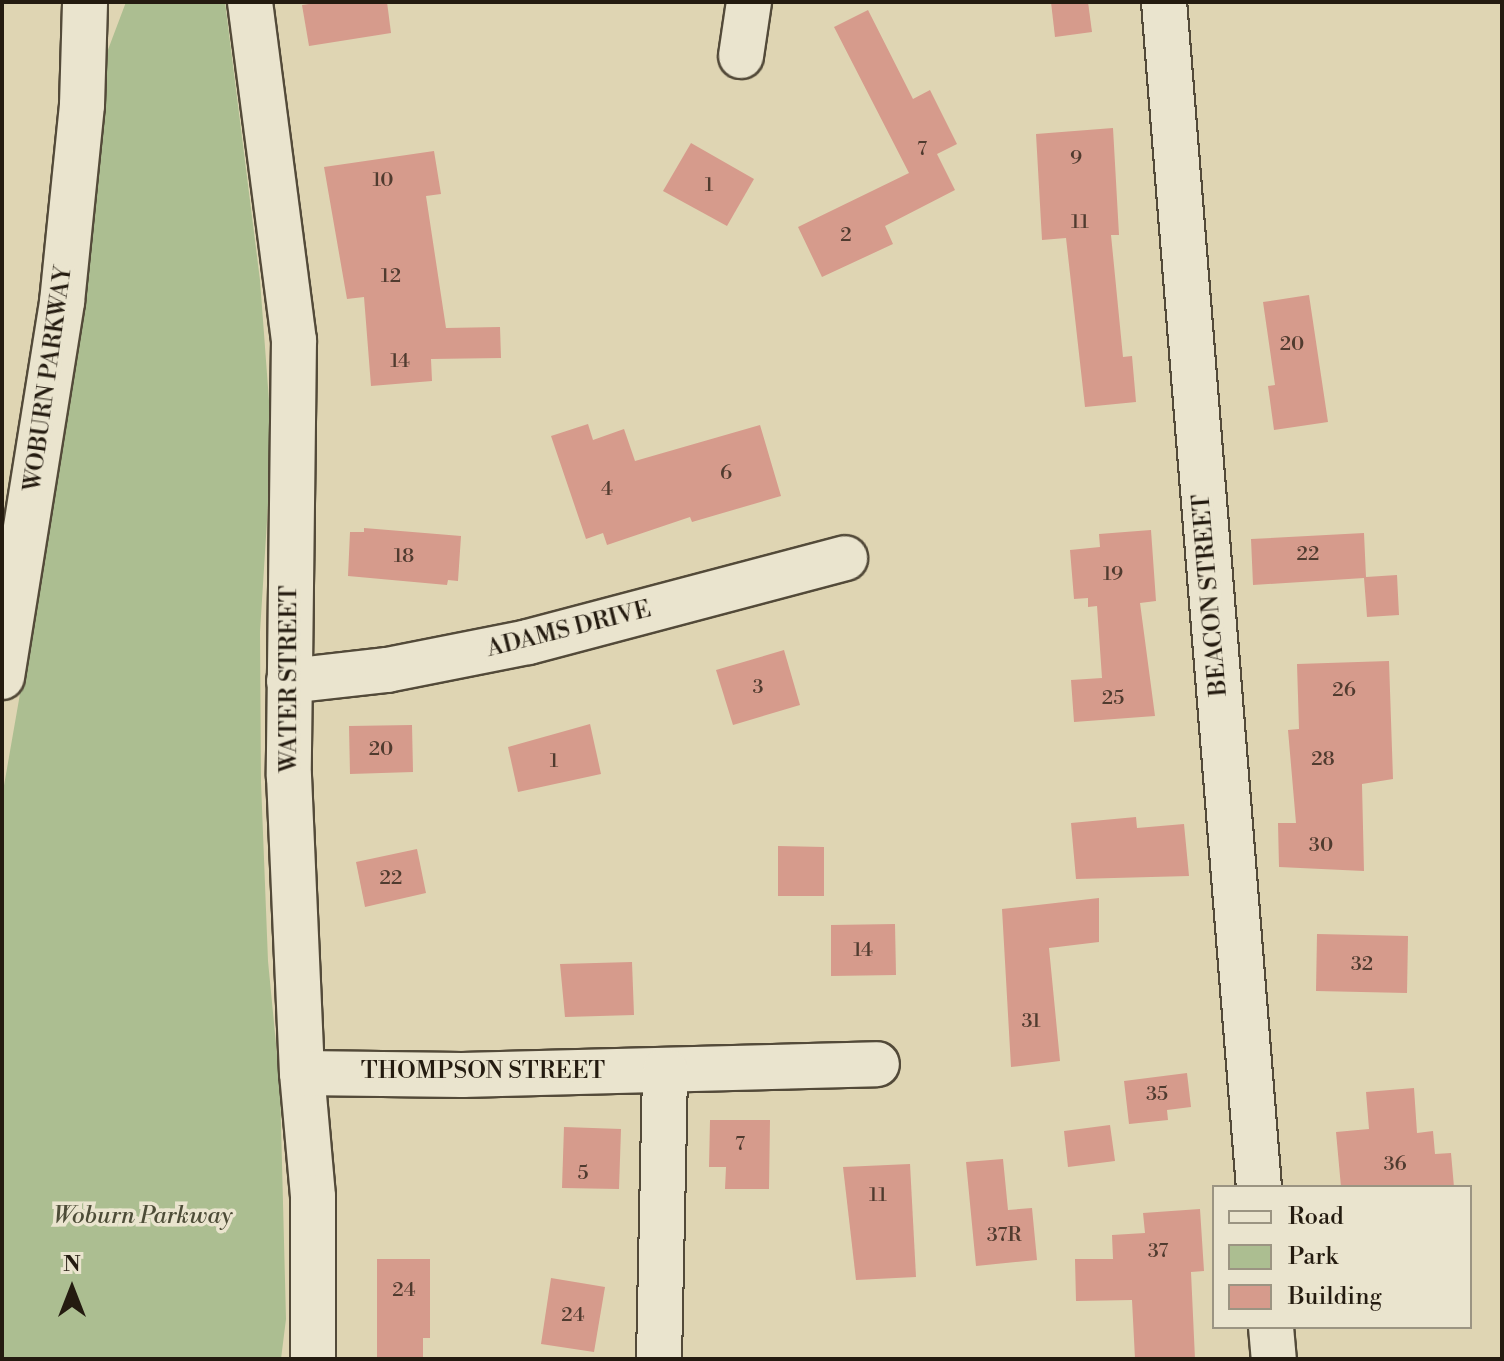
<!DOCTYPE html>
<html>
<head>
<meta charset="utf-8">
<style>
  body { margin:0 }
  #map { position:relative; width:1504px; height:1361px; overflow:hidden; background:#dfd5b3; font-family:"Libre Bodoni",serif }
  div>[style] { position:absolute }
  .green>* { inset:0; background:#acbe91 }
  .building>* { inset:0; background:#d69b8c }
  .roads { filter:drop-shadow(2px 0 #534a39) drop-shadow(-2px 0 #534a39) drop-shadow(0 2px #534a39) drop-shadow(0 -2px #534a39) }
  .minor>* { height:44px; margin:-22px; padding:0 22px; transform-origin:22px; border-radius:22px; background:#eae4ce }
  span { translate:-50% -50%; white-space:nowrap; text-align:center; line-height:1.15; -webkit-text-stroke:7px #eae4ce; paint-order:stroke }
  .number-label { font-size:20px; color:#503b2f }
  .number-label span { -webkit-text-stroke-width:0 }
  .street-label { font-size:24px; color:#241b10 }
  .park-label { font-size:24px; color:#4d4c37; font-style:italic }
  .frame { position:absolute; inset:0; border:4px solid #241b10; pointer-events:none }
  .legend { position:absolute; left:1212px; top:1185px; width:260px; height:144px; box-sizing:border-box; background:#eae4ce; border:2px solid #9b9482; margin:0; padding:10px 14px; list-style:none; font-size:24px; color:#241b10 }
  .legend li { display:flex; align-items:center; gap:16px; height:40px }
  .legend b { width:40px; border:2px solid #9b9482 }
  .north { position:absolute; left:32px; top:1249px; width:80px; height:80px; -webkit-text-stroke:6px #eae4ce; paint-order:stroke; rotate:0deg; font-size:22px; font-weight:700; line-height:32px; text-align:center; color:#241b10 }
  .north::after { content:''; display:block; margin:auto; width:28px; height:36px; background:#241b10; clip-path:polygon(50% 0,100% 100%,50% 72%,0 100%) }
</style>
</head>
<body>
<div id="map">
  <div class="green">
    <div style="clip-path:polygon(126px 2px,225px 2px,260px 280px,272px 441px,260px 632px,261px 782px,268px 961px,280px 1085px,286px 1319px,281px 1359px,2px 1359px,2px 797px,66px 430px,106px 55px)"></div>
  </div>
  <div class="building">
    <div style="clip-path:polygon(323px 2px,387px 2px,391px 33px,309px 46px,302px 5px)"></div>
    <div style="clip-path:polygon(1051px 2px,1088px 2px,1092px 32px,1055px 37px)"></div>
    <div style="clip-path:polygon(868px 10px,913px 99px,930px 90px,957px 144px,937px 154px,955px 190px,885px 226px,893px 244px,822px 277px,798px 227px,909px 173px,834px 27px)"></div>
    <div style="clip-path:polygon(1113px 128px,1119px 235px,1111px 235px,1123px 357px,1132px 356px,1136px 402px,1085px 407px,1066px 238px,1042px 240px,1036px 134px)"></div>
    <div style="clip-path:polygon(691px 143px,754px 179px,727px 226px,663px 191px)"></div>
    <div style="clip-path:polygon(434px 151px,441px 194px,426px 196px,446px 328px,500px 327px,501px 358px,431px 359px,432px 381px,371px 386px,364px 297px,347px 299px,324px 167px)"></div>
    <div style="clip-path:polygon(1309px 295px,1328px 422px,1274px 430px,1268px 386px,1275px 385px,1263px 302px)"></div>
    <div style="clip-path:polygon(588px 424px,593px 440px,624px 429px,635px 461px,760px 425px,781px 496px,692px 522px,690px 517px,607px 545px,603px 533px,586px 539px,551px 436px)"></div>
    <div style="clip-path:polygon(364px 528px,461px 536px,458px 581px,448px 580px,447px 585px,348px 576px,350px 532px,364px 532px)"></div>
    <div style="clip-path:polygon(1151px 530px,1156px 601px,1140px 603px,1155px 716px,1074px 722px,1071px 680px,1102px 678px,1097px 606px,1088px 607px,1088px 598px,1074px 599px,1070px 550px,1100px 547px,1099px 534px)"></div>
    <div style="clip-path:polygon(1364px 533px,1366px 577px,1397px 575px,1399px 615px,1367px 617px,1364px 578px,1253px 585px,1251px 539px)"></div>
    <div style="clip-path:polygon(784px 650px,800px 705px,733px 725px,716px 670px)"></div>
    <div style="clip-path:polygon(1389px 661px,1393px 779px,1362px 784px,1364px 871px,1279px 867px,1278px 823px,1296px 823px,1288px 730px,1299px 729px,1297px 664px)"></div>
    <div style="clip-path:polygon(590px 724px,601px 774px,518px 792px,508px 747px)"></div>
    <div style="clip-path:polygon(412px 725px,413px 772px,350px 774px,349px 726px)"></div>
    <div style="clip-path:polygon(1136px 817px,1137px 828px,1184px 824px,1189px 876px,1076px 879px,1071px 823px)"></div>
    <div style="clip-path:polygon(778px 846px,824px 847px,824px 896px,778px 896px)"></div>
    <div style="clip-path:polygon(417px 849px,426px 893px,365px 907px,356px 862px)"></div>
    <div style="clip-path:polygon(1099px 898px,1099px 942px,1049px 948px,1060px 1061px,1011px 1067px,1002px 909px)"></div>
    <div style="clip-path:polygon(895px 924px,896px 975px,831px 976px,831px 925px)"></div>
    <div style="clip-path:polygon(1317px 934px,1408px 936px,1407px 993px,1316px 991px)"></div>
    <div style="clip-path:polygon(632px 962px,634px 1015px,565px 1017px,560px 964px)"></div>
    <div style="clip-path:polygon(1187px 1073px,1191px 1107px,1167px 1110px,1168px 1120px,1129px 1124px,1124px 1081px)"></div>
    <div style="clip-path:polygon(1414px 1088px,1417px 1133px,1433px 1131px,1435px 1154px,1451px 1153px,1454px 1187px,1341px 1187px,1336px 1132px,1369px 1129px,1366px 1092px)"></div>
    <div style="clip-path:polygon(710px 1120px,770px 1120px,769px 1189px,725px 1189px,726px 1167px,709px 1167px)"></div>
    <div style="clip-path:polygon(1110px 1125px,1115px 1161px,1068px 1167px,1064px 1131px)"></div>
    <div style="clip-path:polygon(564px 1127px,621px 1129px,619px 1189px,562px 1188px)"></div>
    <div style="clip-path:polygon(1003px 1159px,1008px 1210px,1032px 1208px,1037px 1260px,976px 1266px,966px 1162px)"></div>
    <div style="clip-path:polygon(910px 1164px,916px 1277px,856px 1280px,843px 1167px)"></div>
    <div style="clip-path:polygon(1200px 1209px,1204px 1271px,1191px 1272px,1195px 1359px,1135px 1359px,1132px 1300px,1076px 1301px,1075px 1259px,1113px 1259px,1112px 1235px,1145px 1233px,1143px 1213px)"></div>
    <div style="clip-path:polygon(377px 1259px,430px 1259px,430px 1338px,423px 1338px,423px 1359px,377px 1359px)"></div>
    <div style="clip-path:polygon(551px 1278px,605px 1287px,594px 1352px,541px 1344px)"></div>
  </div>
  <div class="roads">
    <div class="minor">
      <div style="left:250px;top:2px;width:341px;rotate:82.6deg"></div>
      <div style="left:294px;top:340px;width:436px;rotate:90.7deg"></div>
      <div style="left:289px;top:776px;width:297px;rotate:87.5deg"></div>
      <div style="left:302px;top:1073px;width:124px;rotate:84.9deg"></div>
      <div style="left:313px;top:1197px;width:162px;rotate:90deg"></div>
      <div style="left:1164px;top:2px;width:1189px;rotate:85.42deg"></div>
      <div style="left:741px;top:56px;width:55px;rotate:-81.6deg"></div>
      <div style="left:2px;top:677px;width:380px;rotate:-80.9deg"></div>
      <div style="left:62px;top:302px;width:198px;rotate:-84.2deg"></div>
      <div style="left:82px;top:105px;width:103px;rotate:-88.3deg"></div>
      <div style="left:289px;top:681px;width:99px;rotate:-6.4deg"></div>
      <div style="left:387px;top:670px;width:144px;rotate:-11.2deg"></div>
      <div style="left:528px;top:642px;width:328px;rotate:-14.8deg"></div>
      <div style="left:302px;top:1073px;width:160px;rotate:0.7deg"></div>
      <div style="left:462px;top:1075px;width:415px;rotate:-1.5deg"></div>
      <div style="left:1271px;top:1327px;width:32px;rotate:85deg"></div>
      <div style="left:659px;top:1359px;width:289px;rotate:-88.8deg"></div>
    </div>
  </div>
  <div class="number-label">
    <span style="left:922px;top:149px">7</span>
    <span style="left:1076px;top:158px">9</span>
    <span style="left:383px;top:180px">10</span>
    <span style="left:709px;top:185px">1</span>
    <span style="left:1080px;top:222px">11</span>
    <span style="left:846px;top:235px">2</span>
    <span style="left:391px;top:276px">12</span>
    <span style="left:1292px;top:344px">20</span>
    <span style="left:400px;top:361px">14</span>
    <span style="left:726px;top:473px">6</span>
    <span style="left:607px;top:489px">4</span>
    <span style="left:1308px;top:554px">22</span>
    <span style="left:404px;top:556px">18</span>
    <span style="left:1113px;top:574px">19</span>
    <span style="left:758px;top:687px">3</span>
    <span style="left:1344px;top:690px">26</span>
    <span style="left:1113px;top:698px">25</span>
    <span style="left:381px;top:749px">20</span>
    <span style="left:1323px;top:759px">28</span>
    <span style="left:554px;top:761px">1</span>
    <span style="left:1321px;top:845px">30</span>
    <span style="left:391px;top:878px">22</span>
    <span style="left:863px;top:950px">14</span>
    <span style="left:1362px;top:964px">32</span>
    <span style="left:1031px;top:1021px">31</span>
    <span style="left:1157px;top:1094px">35</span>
    <span style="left:740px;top:1144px">7</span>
    <span style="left:1395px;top:1164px">36</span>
    <span style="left:583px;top:1173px">5</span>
    <span style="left:878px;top:1195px">11</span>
    <span style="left:1004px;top:1235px">37R</span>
    <span style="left:1158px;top:1251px">37</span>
    <span style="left:404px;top:1290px">24</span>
    <span style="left:573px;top:1315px">24</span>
  </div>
  <div class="street-label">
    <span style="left:49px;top:379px;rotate:-82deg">WOBURN PARKWAY</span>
    <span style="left:1211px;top:595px;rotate:-95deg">BEACON STREET</span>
    <span style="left:569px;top:630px;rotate:-14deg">ADAMS DRIVE</span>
    <span style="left:290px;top:679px;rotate:-90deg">WATER STREET</span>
    <span style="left:483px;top:1072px">THOMPSON STREET</span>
  </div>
  <div class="park-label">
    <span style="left:143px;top:1217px">Woburn Parkway</span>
  </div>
  <div class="frame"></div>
  <ul class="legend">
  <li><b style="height:10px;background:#eae4ce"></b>Road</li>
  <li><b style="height:22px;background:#acbe91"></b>Park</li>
  <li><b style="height:22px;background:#d69b8c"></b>Building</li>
  </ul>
  <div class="north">N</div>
</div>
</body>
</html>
